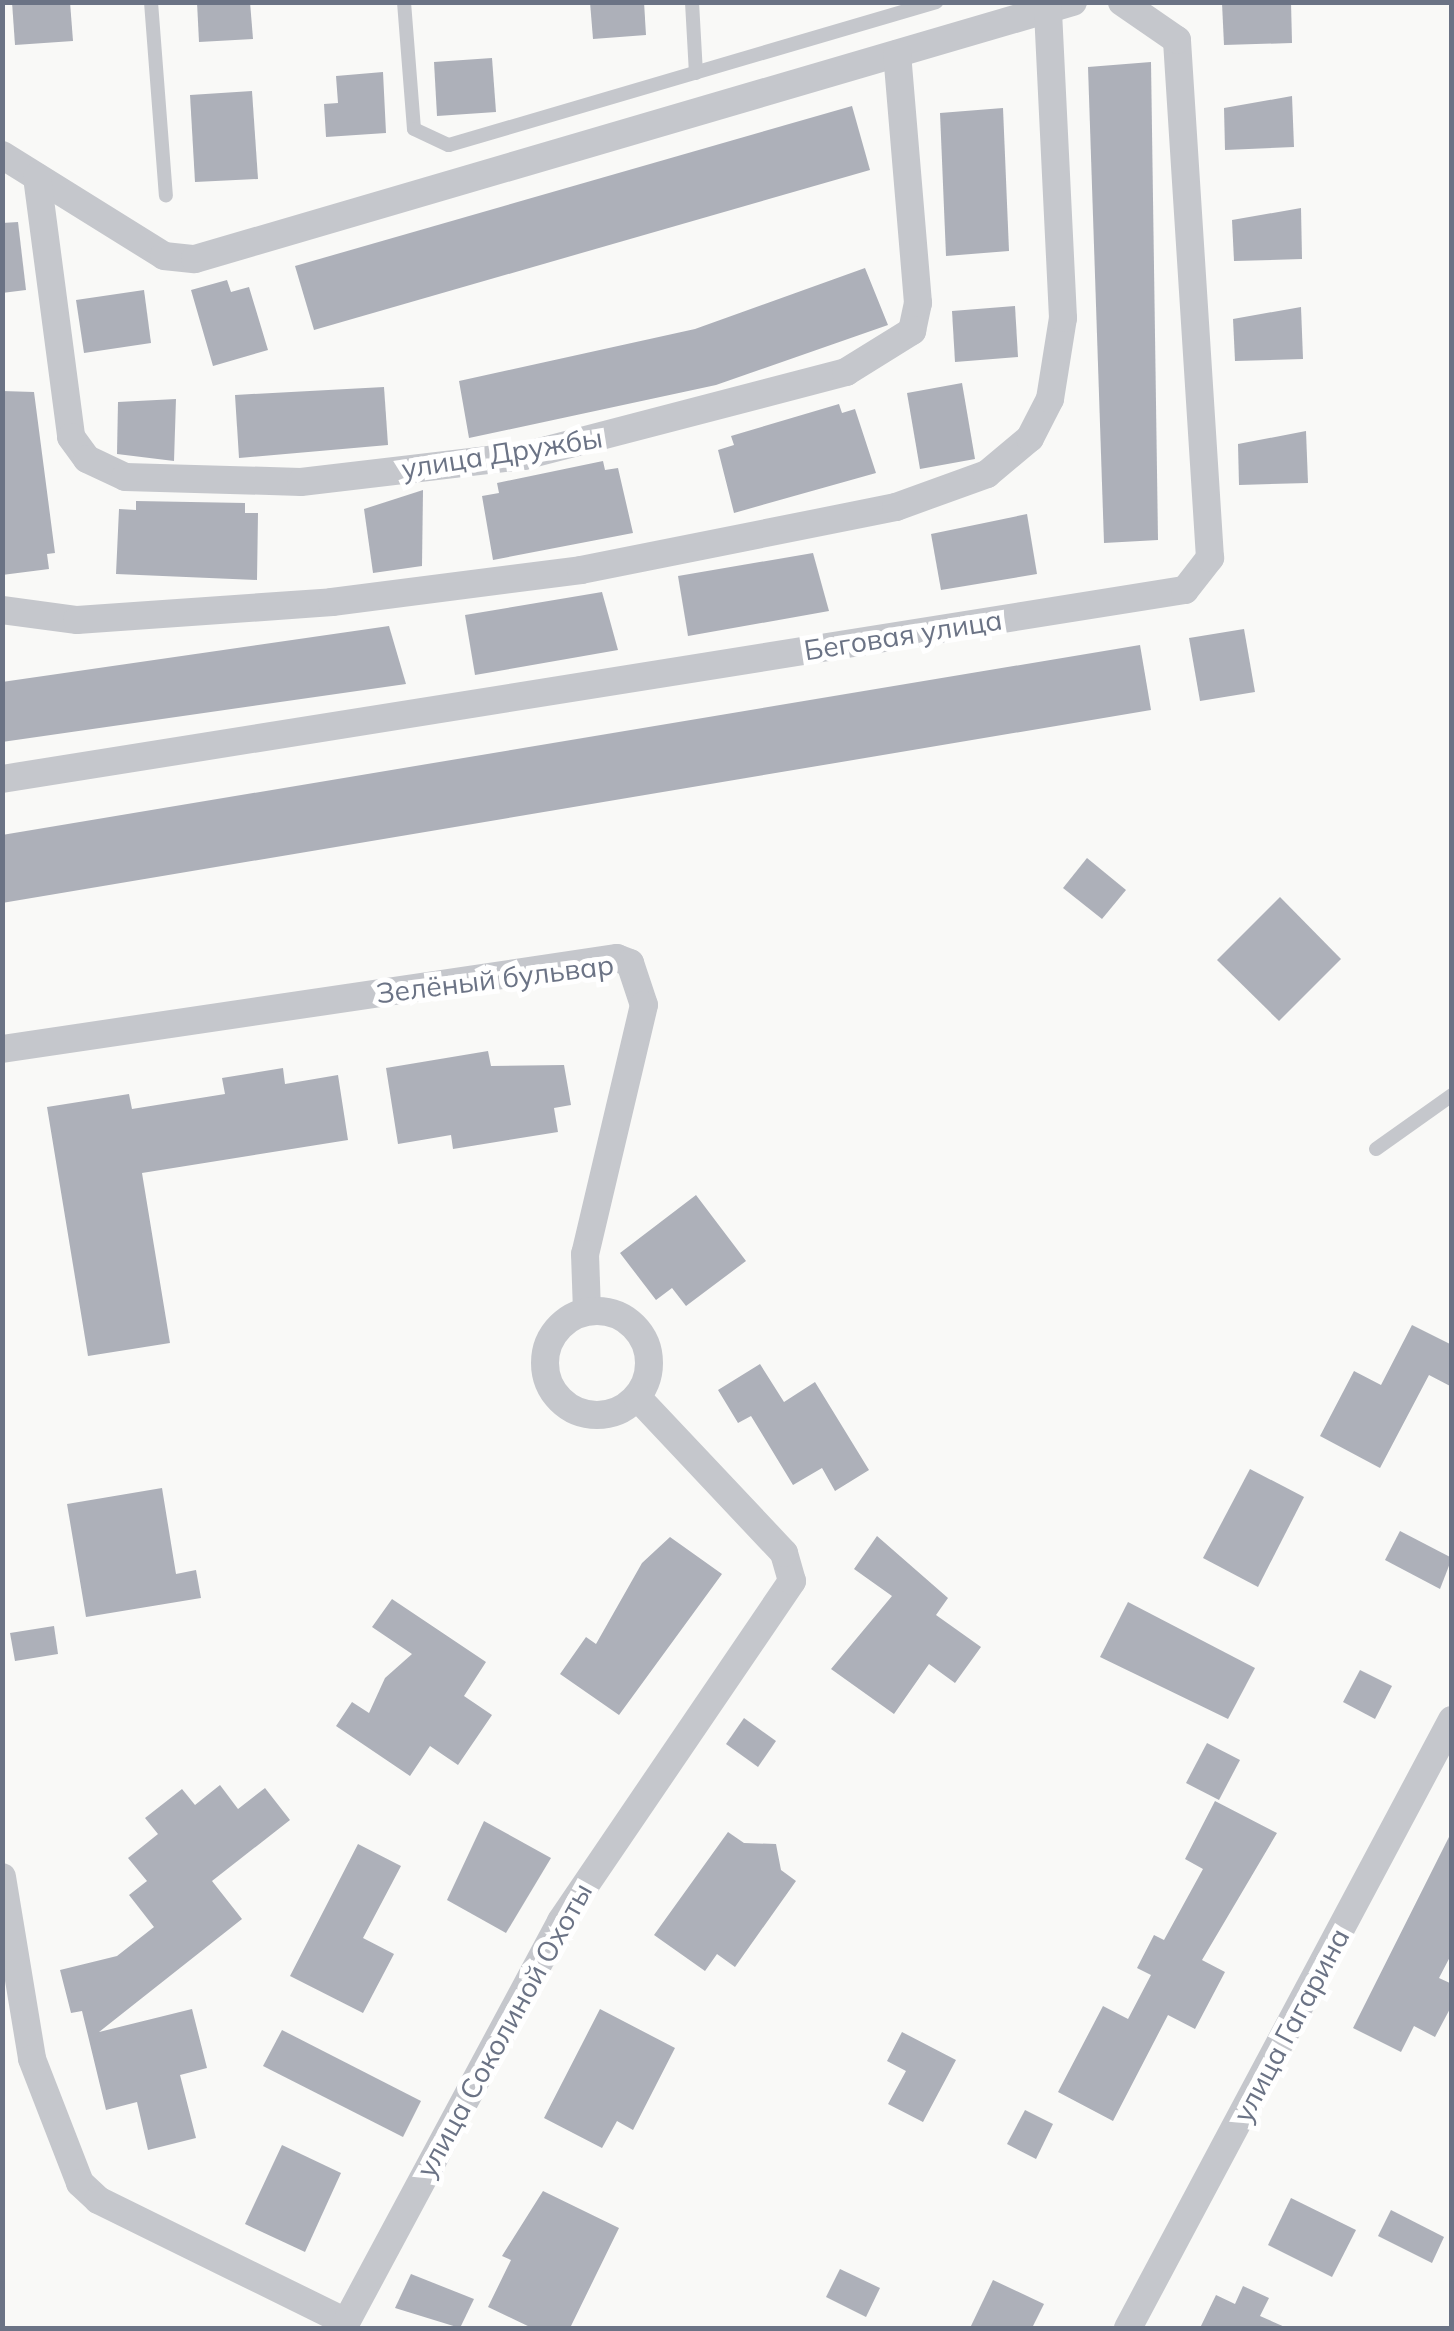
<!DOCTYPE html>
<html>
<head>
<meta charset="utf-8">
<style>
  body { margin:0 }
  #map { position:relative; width:1454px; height:2331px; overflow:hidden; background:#f9f9f7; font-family:Mulish,sans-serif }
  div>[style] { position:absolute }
  .building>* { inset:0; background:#adb0b9 }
  .service>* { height:14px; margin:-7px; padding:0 7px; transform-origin:7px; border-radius:7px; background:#c5c7cc }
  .minor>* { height:28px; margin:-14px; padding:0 14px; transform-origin:14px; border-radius:14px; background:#c5c7cc }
  .minor>.ring { margin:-14px; padding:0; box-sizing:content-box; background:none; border:28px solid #c5c7cc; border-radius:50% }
  span { translate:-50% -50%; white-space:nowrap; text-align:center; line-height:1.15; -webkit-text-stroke:10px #fff; paint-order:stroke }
  .street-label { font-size:28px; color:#6b7385 }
  .frame { position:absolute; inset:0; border:5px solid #6b7385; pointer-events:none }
</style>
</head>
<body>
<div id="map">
  <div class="building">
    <div style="clip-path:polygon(12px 2px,70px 2px,73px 41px,15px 45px)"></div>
    <div style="clip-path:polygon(197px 2px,250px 2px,253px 39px,199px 42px)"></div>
    <div style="clip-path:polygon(590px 2px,644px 2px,646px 35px,593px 39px)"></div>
    <div style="clip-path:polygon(1291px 2px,1292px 43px,1224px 45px,1222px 3px)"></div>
    <div style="clip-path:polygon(492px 58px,496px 112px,437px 116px,434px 62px)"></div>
    <div style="clip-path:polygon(1151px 62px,1158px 540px,1104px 543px,1088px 67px)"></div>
    <div style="clip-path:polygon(383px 72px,386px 133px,326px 137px,324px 104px,338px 103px,336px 76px)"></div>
    <div style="clip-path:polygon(252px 91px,258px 179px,195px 182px,190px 95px)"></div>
    <div style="clip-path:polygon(1292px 96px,1294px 147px,1225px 150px,1224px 108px)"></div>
    <div style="clip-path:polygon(852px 106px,870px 170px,314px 330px,295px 266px)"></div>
    <div style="clip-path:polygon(1003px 108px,1009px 251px,946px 256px,940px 113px)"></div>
    <div style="clip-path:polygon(1301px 208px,1302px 259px,1234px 261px,1232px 220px)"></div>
    <div style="clip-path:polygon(18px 222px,26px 290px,2px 293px,2px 223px)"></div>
    <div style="clip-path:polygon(865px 268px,888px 325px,716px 385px,469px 438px,459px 381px,695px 329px)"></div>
    <div style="clip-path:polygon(227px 280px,231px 292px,249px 287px,268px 350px,213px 366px,191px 290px)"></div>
    <div style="clip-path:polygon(144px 290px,151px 343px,84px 353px,76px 300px)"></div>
    <div style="clip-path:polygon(1015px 306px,1018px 357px,955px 362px,952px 311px)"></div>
    <div style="clip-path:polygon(1301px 307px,1303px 359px,1235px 361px,1233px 319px)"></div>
    <div style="clip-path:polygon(962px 383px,975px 459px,920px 469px,907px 393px)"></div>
    <div style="clip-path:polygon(384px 387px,388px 445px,239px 458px,235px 395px)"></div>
    <div style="clip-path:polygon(2px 391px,34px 392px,55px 553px,47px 554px,49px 569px,2px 575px)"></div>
    <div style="clip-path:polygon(176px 399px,174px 461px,117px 454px,118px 402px)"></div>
    <div style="clip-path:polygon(839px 404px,842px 413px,855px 409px,876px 473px,734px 513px,718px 450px,734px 445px,731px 436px)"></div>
    <div style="clip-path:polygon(1306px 431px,1308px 483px,1239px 485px,1238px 444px)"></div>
    <div style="clip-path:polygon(603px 461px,605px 470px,618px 468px,633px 533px,493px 560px,482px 496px,499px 493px,497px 483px)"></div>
    <div style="clip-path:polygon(423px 490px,422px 566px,373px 573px,364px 509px)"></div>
    <div style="clip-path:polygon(136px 501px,245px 503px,245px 513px,258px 513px,257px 580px,116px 574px,119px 509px,136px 510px)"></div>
    <div style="clip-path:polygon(1027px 514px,1037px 574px,941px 590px,931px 534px)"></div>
    <div style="clip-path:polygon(813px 553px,829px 611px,688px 636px,678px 576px)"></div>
    <div style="clip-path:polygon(602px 592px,618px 650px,475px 675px,465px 615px)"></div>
    <div style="clip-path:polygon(389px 626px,406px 684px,2px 742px,2px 682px)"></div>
    <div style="clip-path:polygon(1244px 629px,1255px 692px,1200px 701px,1189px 638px)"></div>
    <div style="clip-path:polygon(1140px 645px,1151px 710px,2px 903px,2px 835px)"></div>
    <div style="clip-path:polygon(1087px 858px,1126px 890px,1102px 919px,1063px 888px)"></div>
    <div style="clip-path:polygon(1280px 897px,1341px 959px,1279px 1021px,1217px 960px)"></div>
    <div style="clip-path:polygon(488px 1051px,491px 1066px,564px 1065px,571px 1105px,554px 1108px,558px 1132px,453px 1149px,451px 1135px,398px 1144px,386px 1068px)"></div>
    <div style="clip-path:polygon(283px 1068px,285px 1084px,338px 1075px,348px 1140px,142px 1173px,170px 1343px,88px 1356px,47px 1107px,129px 1094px,132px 1109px,225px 1094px,222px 1078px)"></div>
    <div style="clip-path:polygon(696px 1195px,746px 1261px,686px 1306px,672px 1288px,656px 1300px,620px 1253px)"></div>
    <div style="clip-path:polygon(1412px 1325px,1452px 1345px,1452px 1387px,1429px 1375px,1380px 1468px,1320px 1436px,1354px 1371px,1381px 1385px)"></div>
    <div style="clip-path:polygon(760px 1364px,784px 1402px,815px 1382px,869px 1470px,835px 1491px,822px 1468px,793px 1485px,751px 1416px,738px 1423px,718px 1390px)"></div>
    <div style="clip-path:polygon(1250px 1469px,1304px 1497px,1258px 1587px,1203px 1558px)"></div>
    <div style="clip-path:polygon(162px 1488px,176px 1574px,196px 1570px,201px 1598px,86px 1617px,67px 1504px)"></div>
    <div style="clip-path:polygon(1400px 1531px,1452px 1558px,1440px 1589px,1385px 1560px)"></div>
    <div style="clip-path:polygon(877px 1536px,948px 1598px,936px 1615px,981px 1647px,955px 1683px,929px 1664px,894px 1714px,831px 1669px,892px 1596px,854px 1569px)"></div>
    <div style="clip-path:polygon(670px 1537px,722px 1574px,619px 1715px,560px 1674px,586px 1637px,596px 1644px,642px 1563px)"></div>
    <div style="clip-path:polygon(392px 1599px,486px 1662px,464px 1696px,492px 1715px,458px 1765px,430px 1746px,410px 1776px,336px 1726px,352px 1702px,369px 1713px,385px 1678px,412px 1654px,372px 1627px)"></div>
    <div style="clip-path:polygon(1128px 1602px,1255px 1668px,1228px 1719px,1100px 1657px)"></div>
    <div style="clip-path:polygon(54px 1626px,58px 1654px,15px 1661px,10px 1633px)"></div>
    <div style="clip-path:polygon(1360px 1670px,1392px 1686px,1375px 1719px,1343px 1702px)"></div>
    <div style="clip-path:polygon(744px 1718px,776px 1741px,758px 1767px,726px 1744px)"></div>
    <div style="clip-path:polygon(1207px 1743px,1240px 1760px,1219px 1800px,1186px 1783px)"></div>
    <div style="clip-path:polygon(220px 1785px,238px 1809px,265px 1788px,290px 1820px,212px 1881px,242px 1919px,99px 2032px,192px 2009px,207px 2068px,180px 2075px,196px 2138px,148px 2150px,137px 2102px,106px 2110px,82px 2011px,71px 2013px,60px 1970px,117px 1956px,154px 1927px,129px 1895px,147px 1881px,128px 1858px,158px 1834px,145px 1818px,182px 1789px,195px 1805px)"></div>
    <div style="clip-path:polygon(1215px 1801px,1277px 1833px,1202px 1960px,1225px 1972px,1195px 2029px,1168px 2015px,1113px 2121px,1058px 2092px,1103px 2006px,1128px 2019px,1151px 1975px,1137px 1968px,1154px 1935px,1164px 1940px,1203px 1869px,1185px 1859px)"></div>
    <div style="clip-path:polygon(484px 1821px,551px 1858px,506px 1933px,447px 1900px)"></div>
    <div style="clip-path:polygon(1452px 1831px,1452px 1953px,1439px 1978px,1452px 1984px,1452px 2005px,1435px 2037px,1414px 2026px,1401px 2052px,1353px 2028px)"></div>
    <div style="clip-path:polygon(728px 1832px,744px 1843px,776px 1844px,781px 1870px,796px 1881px,735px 1967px,717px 1954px,705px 1971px,654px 1935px)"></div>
    <div style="clip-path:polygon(358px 1844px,401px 1866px,363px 1938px,394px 1954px,363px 2013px,290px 1976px)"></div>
    <div style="clip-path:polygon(600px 2009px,675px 2048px,633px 2130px,617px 2121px,602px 2148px,544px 2118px)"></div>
    <div style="clip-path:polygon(282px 2030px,421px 2101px,403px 2137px,263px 2066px)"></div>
    <div style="clip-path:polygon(902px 2032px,956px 2060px,923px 2122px,888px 2104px,906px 2071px,887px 2061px)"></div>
    <div style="clip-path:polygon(1025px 2110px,1053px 2124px,1036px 2159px,1007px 2144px)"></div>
    <div style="clip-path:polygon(282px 2145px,341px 2173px,305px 2252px,245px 2224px)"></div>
    <div style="clip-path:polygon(543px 2191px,619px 2228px,570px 2328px,532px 2328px,488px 2307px,511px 2260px,502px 2256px)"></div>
    <div style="clip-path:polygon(1291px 2198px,1356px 2230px,1332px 2277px,1268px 2245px)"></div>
    <div style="clip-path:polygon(1391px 2210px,1444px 2237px,1432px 2263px,1378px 2236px)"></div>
    <div style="clip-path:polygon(840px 2269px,880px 2288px,866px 2317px,826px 2297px)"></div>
    <div style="clip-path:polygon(411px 2274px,474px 2299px,460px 2328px,395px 2308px)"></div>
    <div style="clip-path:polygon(993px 2280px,1044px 2304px,1032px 2328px,970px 2328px)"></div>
    <div style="clip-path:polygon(1243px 2286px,1269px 2298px,1260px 2316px,1287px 2328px,1200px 2328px,1216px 2295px,1235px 2304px)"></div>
  </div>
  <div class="service">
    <div style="left:151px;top:2px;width:194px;rotate:85.6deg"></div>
    <div style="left:404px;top:2px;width:127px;rotate:85.5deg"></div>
    <div style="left:414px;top:129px;width:38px;rotate:25deg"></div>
    <div style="left:449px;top:145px;width:508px;rotate:-16.36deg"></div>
    <div style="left:692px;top:2px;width:71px;rotate:86.8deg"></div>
    <div style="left:1376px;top:1149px;width:93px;rotate:-35.4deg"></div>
  </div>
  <div class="minor">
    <div style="left:2px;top:155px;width:191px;rotate:31.9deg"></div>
    <div style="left:164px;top:256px;width:31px;rotate:6deg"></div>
    <div style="left:195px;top:259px;width:915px;rotate:-16.32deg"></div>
    <div style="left:37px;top:177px;width:262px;rotate:82.5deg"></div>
    <div style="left:71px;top:437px;width:27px;rotate:54deg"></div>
    <div style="left:87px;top:459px;width:42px;rotate:25.3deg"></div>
    <div style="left:125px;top:477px;width:176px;rotate:1.6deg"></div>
    <div style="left:301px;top:482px;width:225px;rotate:-6.7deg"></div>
    <div style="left:524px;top:456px;width:333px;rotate:-14.6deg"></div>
    <div style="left:846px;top:372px;width:78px;rotate:-31.8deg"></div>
    <div style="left:912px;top:331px;width:29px;rotate:-78deg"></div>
    <div style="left:918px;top:303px;width:250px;rotate:-94.8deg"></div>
    <div style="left:2px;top:610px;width:76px;rotate:7.6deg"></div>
    <div style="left:77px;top:620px;width:256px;rotate:-4deg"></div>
    <div style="left:332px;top:602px;width:251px;rotate:-7.3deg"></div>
    <div style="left:581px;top:570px;width:321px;rotate:-11.3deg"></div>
    <div style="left:896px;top:507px;width:97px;rotate:-19.9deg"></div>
    <div style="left:987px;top:474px;width:56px;rotate:-39.9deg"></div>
    <div style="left:1030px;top:438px;width:44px;rotate:-62.9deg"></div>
    <div style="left:1050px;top:399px;width:82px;rotate:-80.9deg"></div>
    <div style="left:1063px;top:318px;width:308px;rotate:-92.8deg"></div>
    <div style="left:2px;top:779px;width:1198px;rotate:-9.08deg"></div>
    <div style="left:1185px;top:590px;width:41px;rotate:-52deg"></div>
    <div style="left:1210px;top:558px;width:519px;rotate:-93.65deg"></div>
    <div style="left:1177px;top:40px;width:67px;rotate:-145.4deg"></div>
    <div style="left:2px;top:1049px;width:622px;rotate:-8.42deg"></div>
    <div style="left:617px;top:958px;width:14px;rotate:21deg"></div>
    <div style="left:630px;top:963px;width:44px;rotate:71.6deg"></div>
    <div style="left:644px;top:1005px;width:256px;rotate:103.3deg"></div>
    <div style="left:585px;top:1254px;width:57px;rotate:88deg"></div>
    <div class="ring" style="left:545px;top:1311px;width:76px;height:76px"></div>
    <div style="left:2px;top:1877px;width:184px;rotate:80.6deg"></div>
    <div style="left:32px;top:2059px;width:133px;rotate:68.8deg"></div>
    <div style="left:80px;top:2183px;width:25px;rotate:43deg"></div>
    <div style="left:98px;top:2200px;width:276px;rotate:26.2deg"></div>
    <div style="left:343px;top:2328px;width:462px;rotate:-61.8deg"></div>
    <div style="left:561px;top:1921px;width:411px;rotate:-55.8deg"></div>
    <div style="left:792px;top:1581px;width:29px;rotate:-106deg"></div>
    <div style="left:784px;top:1553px;width:214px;rotate:-133.3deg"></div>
    <div style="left:1128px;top:2328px;width:689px;rotate:-61.95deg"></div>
  </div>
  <div class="street-label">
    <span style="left:502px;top:453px;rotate:-9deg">улица Дружбы</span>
    <span style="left:903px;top:635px;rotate:-9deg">Беговая улица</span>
    <span style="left:495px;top:979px;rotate:-7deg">Зелёный бульвар</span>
    <span style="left:1291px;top:2025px;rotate:-62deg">улица Гагарина</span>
    <span style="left:504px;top:2030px;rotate:-61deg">улица Соколиной Охоты</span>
  </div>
  <div class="frame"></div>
</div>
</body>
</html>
